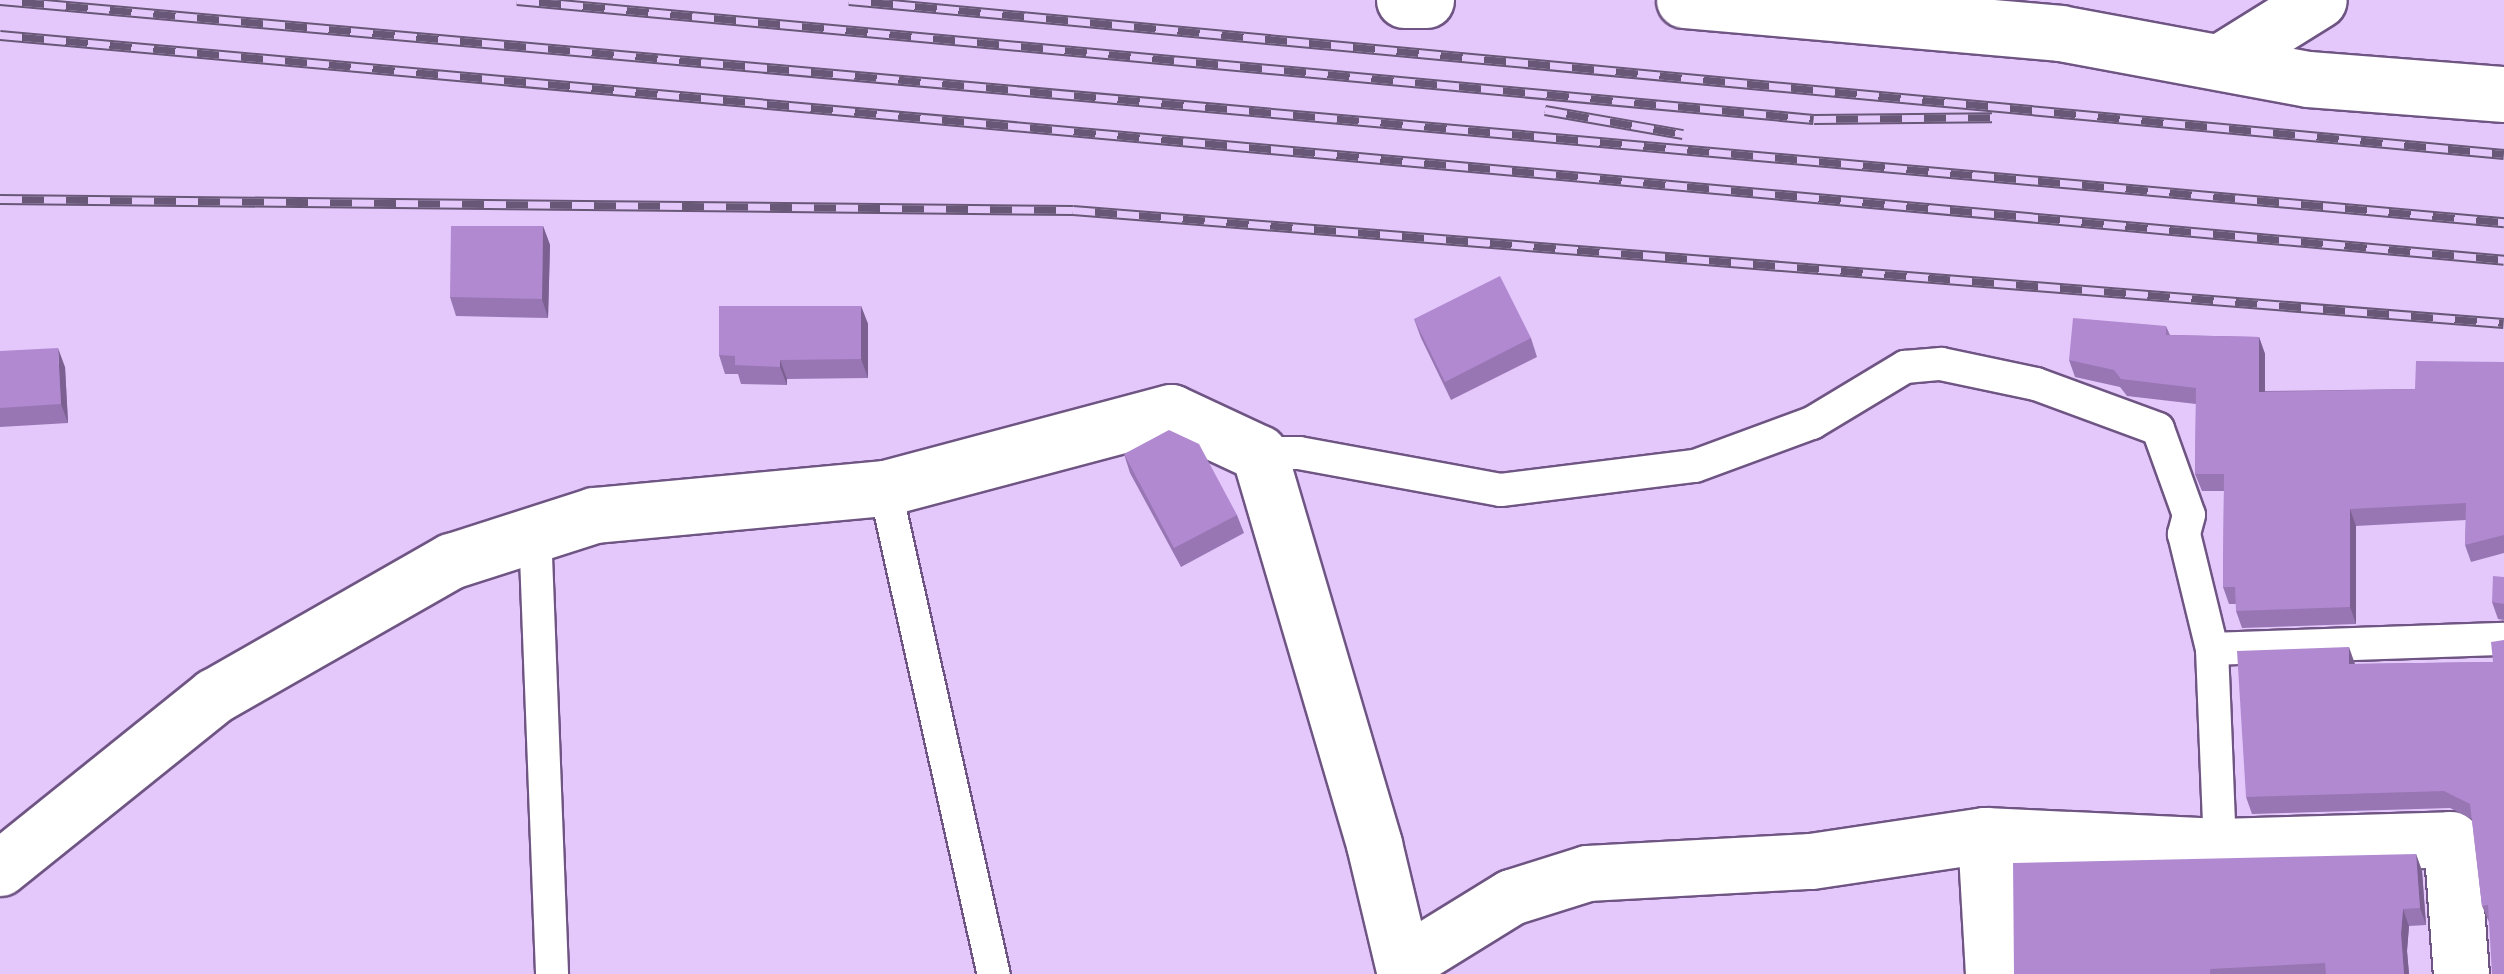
<!DOCTYPE html>
<html>
<head>
<meta charset="utf-8">
<style>
  body { margin:0 }
  #map { position:relative; width:2504px; height:974px; overflow:hidden; background:#e4c8fc; font-family:"Playfair Display",serif }
  div>[style] { position:absolute }
  .roads { filter:drop-shadow(2px 0 #6f5583) drop-shadow(-2px 0 #6f5583) drop-shadow(0 2px #6f5583) drop-shadow(0 -2px #6f5583) }
  .lane>* { height:32px; margin:-16px; padding:0 16px; transform-origin:16px; border-radius:16px; background:#fff }
  .street>* { height:55px; margin:-27.5px; padding:0 27.5px; transform-origin:27.5px; border-radius:27.5px; background:#fff }
  .rail>* { height:11px; margin-top:-5.5px; transform-origin:0; background:repeating-linear-gradient(90deg,#e4c8fc 0 22px,#685776 0 44px); box-sizing:border-box; border-block:2px solid #685776 }
  .wall>* { inset:0; background:#9876b3 }
  .shaded-wall>* { inset:0; background:#7c6092 }
  .building>* { inset:0; background:#b189d0 }
  span { translate:-50% -50%; white-space:nowrap; text-align:center; line-height:1.15; -webkit-text-stroke:10px #e4c8fc; paint-order:stroke }
</style>
</head>
<body>
<div id="map">
  <div class="roads">
    <div class="lane">
      <div style="left:1259px;top:453px;width:40px"></div>
      <div style="left:1299px;top:453px;width:205px;rotate:10.4deg"></div>
      <div style="left:1501px;top:490px;width:195px;rotate:-7.1deg"></div>
      <div style="left:1695px;top:466px;width:125px;rotate:-20.2deg"></div>
      <div style="left:1812px;top:423px;width:109px;rotate:-31.1deg"></div>
      <div style="left:1905px;top:367px;width:36px;rotate:-5deg"></div>
      <div style="left:1941px;top:364px;width:97px;rotate:11.9deg"></div>
      <div style="left:2036px;top:384px;width:130px;rotate:20.2deg"></div>
      <div style="left:2158px;top:429px;width:91px;rotate:70.2deg"></div>
      <div style="left:2189px;top:515px;width:20px;rotate:105deg"></div>
      <div style="left:2184px;top:534px;width:118px;rotate:76.3deg"></div>
      <div style="left:2212px;top:649px;width:197px;rotate:87.7deg"></div>
      <div style="left:885px;top:488px;width:498px;rotate:77.4deg"></div>
      <div style="left:535px;top:530px;width:444px;rotate:87.8deg"></div>
      <div style="left:2212px;top:649px;width:292px;rotate:-2deg"></div>
    </div>
    <div class="street">
      <div style="left:1404px;top:0;width:22px"></div>
      <div style="left:1684px;top:0;width:377px;rotate:5deg"></div>
      <div style="left:2060px;top:33px;width:252px;rotate:10.5deg"></div>
      <div style="left:2308px;top:79px;width:197px;rotate:4.4deg"></div>
      <div style="left:2221px;top:61px;width:115px;rotate:-31.9deg"></div>
      <div style="left:1985px;top:835px;width:139px;rotate:86.7deg"></div>
      <div style="left:0;top:868px;width:275px;rotate:-38.8deg"></div>
      <div style="left:214px;top:696px;width:273px;rotate:-29.7deg"></div>
      <div style="left:451px;top:561px;width:150px;rotate:-17.8deg"></div>
      <div style="left:594px;top:515px;width:292px;rotate:-5.3deg"></div>
      <div style="left:885px;top:488px;width:296px;rotate:-14.9deg"></div>
      <div style="left:1171px;top:412px;width:97px;rotate:25deg"></div>
      <div style="left:1259px;top:453px;width:408px;rotate:73.6deg"></div>
      <div style="left:1374px;top:844px;width:134px;rotate:76.6deg"></div>
      <div style="left:1404px;top:963px;width:126px;rotate:-31.7deg"></div>
      <div style="left:1511px;top:897px;width:80px;rotate:-17.5deg"></div>
      <div style="left:1587px;top:873px;width:224px;rotate:-3.1deg"></div>
      <div style="left:1811px;top:861px;width:176px;rotate:-8.5deg"></div>
      <div style="left:1985px;top:835px;width:235px;rotate:2.7deg"></div>
      <div style="left:2220px;top:846px;width:231px;rotate:-1.7deg"></div>
      <div style="left:2451px;top:839px;width:135px;rotate:85.8deg"></div>
    </div>
  </div>
  <div class="rail">
    <div style="left:0;top:0;width:2514px;rotate:5.07deg"></div>
    <div style="left:517px;top:0;width:1302px;rotate:5.24deg"></div>
    <div style="left:1814px;top:119px;width:178px;rotate:-0.6deg"></div>
    <div style="left:849px;top:0;width:1662px;rotate:5.32deg"></div>
    <div style="left:0;top:35px;width:2514px;rotate:5.13deg"></div>
    <div style="left:1545px;top:110px;width:140px;rotate:9.9deg"></div>
    <div style="left:0;top:199px;width:1073px;rotate:0.59deg"></div>
    <div style="left:1073px;top:210px;width:1435px;rotate:4.52deg"></div>
  </div>
  <div class="wall">
    <div style="clip-path:polygon(543px 226px,550px 245px,548px 318px,456px 316px,450px 297px)"></div>
    <div style="clip-path:polygon(861px 306px,868px 324px,868px 378px,787px 379px,787px 385px,741px 384px,738px 374px,725px 374px,719px 355px)"></div>
    <div style="clip-path:polygon(1414px 319px,1531px 338px,1537px 357px,1451px 400px,1421px 338px)"></div>
    <div style="clip-path:polygon(2166px 326px,2170px 335px,2259px 337px,2265px 354px,2265px 391px,2415px 389px,2504px 362px,2504px 553px,2471px 562px,2465px 545px,2466px 520px,2356px 526px,2356px 624px,2242px 628px,2236px 611px,2236px 604px,2229px 604px,2223px 587px,2224px 491px,2202px 491px,2195px 474px,2196px 404px,2127px 396px,2120px 387px,2075px 377px,2069px 360px)"></div>
    <div style="clip-path:polygon(0 351px,65px 367px,68px 423px,0 427px)"></div>
    <div style="clip-path:polygon(1124px 454px,1237px 515px,1244px 533px,1181px 567px,1130px 473px)"></div>
    <div style="clip-path:polygon(2504px 577px,2504px 620px,2498px 619px,2492px 602px)"></div>
    <div style="clip-path:polygon(2504px 640px,2489px 922px,2482px 906px,2472px 819px,2450px 808px,2252px 814px,2246px 797px,2355px 664px,2493px 662px)"></div>
    <div style="clip-path:polygon(2416px 854px,2422px 871px,2426px 925px,2409px 926px,2407px 951px,2409px 974px,2014px 974px)"></div>
  </div>
  <div class="shaded-wall">
    <div style="clip-path:polygon(543px 226px,550px 245px,548px 318px,542px 299px)"></div>
    <div style="clip-path:polygon(861px 306px,868px 324px,868px 378px,861px 359px)"></div>
    <div style="clip-path:polygon(2259px 337px,2265px 354px,2265px 408px,2259px 392px)"></div>
    <div style="clip-path:polygon(58px 348px,65px 367px,68px 423px,61px 404px)"></div>
    <div style="clip-path:polygon(780px 360px,787px 379px,787px 385px,780px 367px)"></div>
    <div style="clip-path:polygon(2350px 509px,2356px 526px,2356px 624px,2350px 607px)"></div>
    <div style="clip-path:polygon(2349px 647px,2355px 664px,2349px 664px)"></div>
    <div style="clip-path:polygon(2416px 854px,2422px 871px,2426px 925px,2420px 908px)"></div>
    <div style="clip-path:polygon(2403px 909px,2409px 926px,2407px 951px,2409px 974px,2404px 974px,2401px 934px)"></div>
  </div>
  <div class="building">
    <div style="clip-path:polygon(451px 226px,543px 226px,542px 299px,450px 297px)"></div>
    <div style="clip-path:polygon(1500px 276px,1531px 338px,1445px 382px,1414px 319px)"></div>
    <div style="clip-path:polygon(719px 306px,861px 306px,861px 359px,780px 360px,780px 367px,735px 365px,735px 356px,719px 355px)"></div>
    <div style="clip-path:polygon(2073px 318px,2166px 326px,2166px 335px,2259px 337px,2259px 392px,2415px 389px,2416px 361px,2504px 362px,2504px 535px,2465px 545px,2466px 503px,2350px 509px,2350px 607px,2236px 611px,2235px 587px,2223px 587px,2224px 474px,2195px 474px,2196px 388px,2121px 379px,2114px 370px,2069px 360px)"></div>
    <div style="clip-path:polygon(58px 348px,61px 404px,0 408px,0 351px)"></div>
    <div style="clip-path:polygon(1169px 430px,1199px 444px,1237px 515px,1174px 548px,1124px 454px)"></div>
    <div style="clip-path:polygon(2493px 576px,2504px 577px,2504px 604px,2492px 602px)"></div>
    <div style="clip-path:polygon(2504px 640px,2504px 974px,2492px 974px,2488px 905px,2482px 906px,2470px 804px,2444px 791px,2246px 797px,2237px 651px,2349px 647px,2349px 664px,2493px 662px,2491px 642px)"></div>
    <div style="clip-path:polygon(2416px 854px,2420px 908px,2403px 909px,2401px 934px,2404px 974px,2326px 974px,2325px 963px,2210px 969px,2210px 974px,2014px 974px,2013px 863px)"></div>
  </div>
</div>
</body>
</html>
